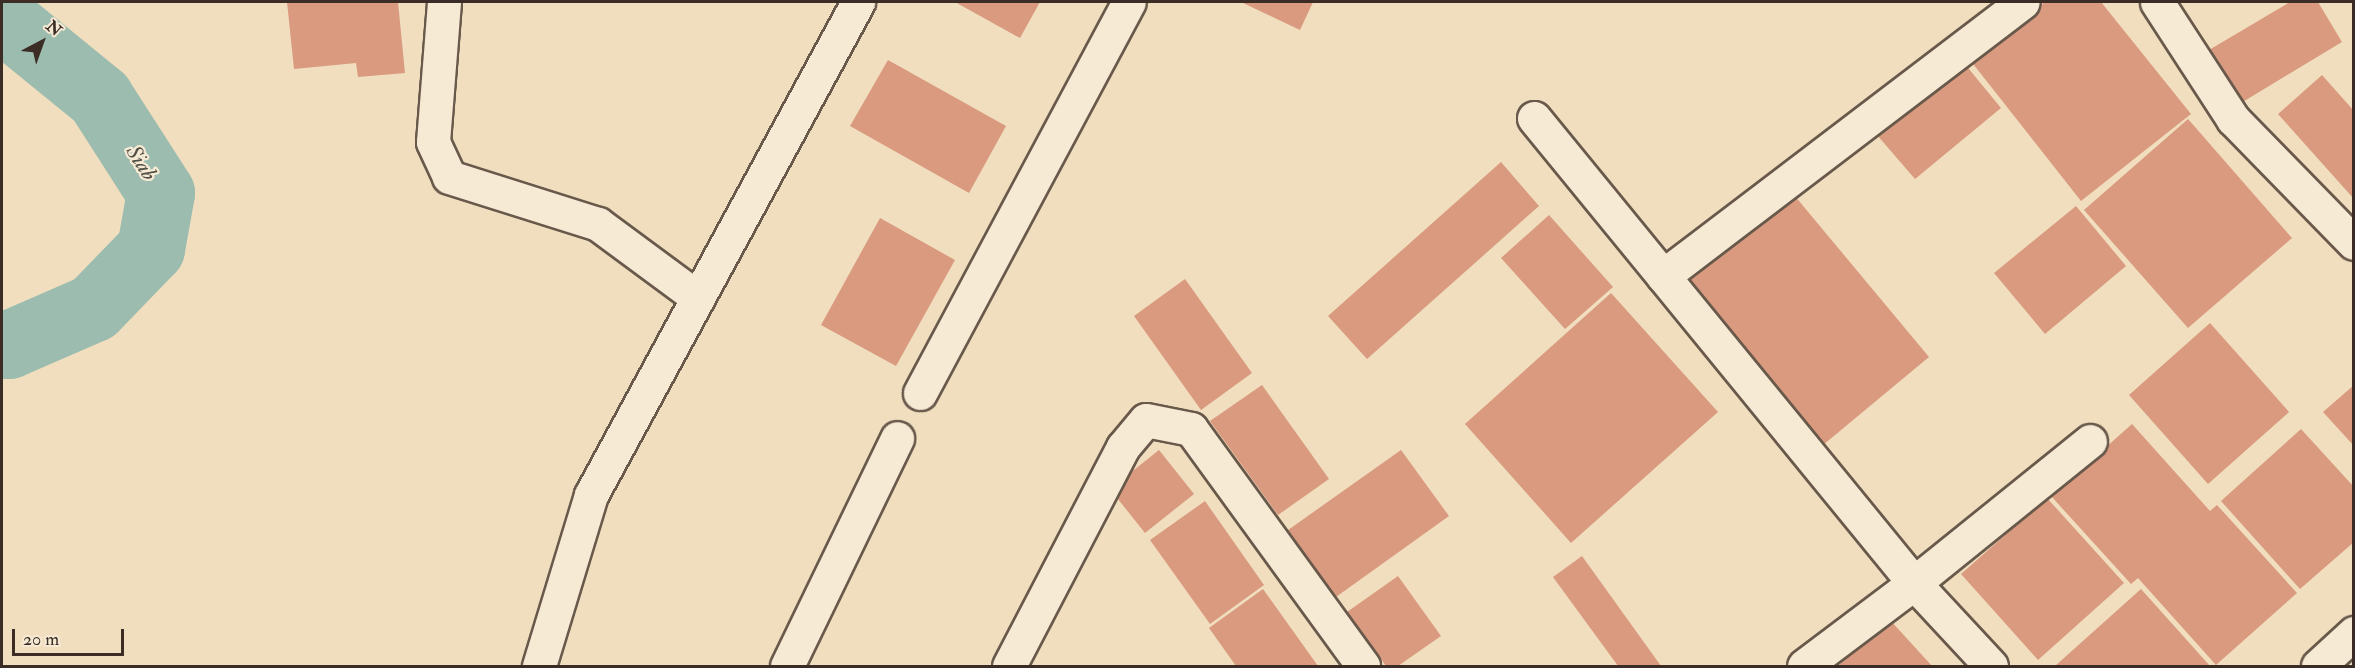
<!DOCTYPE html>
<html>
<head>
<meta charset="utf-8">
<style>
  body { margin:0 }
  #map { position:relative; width:2355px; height:668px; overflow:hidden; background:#f1debe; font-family:"IM FELL Double Pica",serif }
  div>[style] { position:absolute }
  .river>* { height:68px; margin:-34px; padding:0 34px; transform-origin:34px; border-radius:34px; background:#9bbcae }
  .building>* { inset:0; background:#d99a7f }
  .roads { filter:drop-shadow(2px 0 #68594b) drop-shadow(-2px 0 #68594b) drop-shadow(0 2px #68594b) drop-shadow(0 -2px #68594b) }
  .minor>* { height:33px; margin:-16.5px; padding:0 16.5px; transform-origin:16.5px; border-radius:16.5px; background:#f6ead5 }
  span { translate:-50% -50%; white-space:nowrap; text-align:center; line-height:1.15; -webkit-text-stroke:4.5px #f6ead5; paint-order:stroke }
  .water-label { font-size:22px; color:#535147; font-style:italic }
  .frame { position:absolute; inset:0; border:3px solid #3b2d25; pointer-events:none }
  .north { position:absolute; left:12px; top:12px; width:60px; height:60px; -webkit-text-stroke:4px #f6ead5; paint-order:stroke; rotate:41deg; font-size:16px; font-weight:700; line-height:24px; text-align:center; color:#3b2d25 }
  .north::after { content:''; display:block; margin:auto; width:21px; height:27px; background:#3b2d25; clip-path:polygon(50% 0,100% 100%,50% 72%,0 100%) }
  .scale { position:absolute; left:12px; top:629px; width:112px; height:27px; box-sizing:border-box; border:3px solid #3b2d25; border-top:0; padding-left:8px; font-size:18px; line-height:21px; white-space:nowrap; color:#3b2d25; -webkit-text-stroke:4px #f6ead5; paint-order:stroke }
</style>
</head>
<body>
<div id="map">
  <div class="river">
    <div style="left:2px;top:18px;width:127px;rotate:39.2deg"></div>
    <div style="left:100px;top:98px;width:113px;rotate:57.3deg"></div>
    <div style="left:161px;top:193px;width:57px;rotate:100.1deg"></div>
    <div style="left:151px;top:249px;width:82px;rotate:134deg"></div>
    <div style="left:94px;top:308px;width:93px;rotate:156.5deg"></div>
    <div style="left:9px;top:345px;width:7px;rotate:-172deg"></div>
  </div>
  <div class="building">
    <div style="clip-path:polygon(287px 2px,398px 2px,405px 73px,358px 77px,356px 63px,294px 69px)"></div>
    <div style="clip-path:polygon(955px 2px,1040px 2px,1020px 38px)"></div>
    <div style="clip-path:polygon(1241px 2px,1313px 2px,1300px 30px)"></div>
    <div style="clip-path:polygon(2045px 2px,2101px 2px,2191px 114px,2081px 201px,1970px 60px)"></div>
    <div style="clip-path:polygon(2290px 2px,2318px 2px,2342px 42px,2241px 103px,2209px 50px)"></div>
    <div style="clip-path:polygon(888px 60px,1006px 126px,969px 193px,850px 126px)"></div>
    <div style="clip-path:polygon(1964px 63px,2001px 108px,1915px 179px,1877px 135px)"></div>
    <div style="clip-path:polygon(2322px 75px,2354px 111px,2354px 199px,2278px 114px)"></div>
    <div style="clip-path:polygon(2188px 119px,2292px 238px,2188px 328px,2084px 210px)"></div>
    <div style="clip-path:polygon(1501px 162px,1539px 206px,1367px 359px,1328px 316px)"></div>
    <div style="clip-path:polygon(1779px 177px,1929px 357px,1817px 450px,1666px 271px)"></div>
    <div style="clip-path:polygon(2076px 206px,2126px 266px,2045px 334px,1994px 273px)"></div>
    <div style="clip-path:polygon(1549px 215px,1613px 287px,1565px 329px,1501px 258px)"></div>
    <div style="clip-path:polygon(880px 218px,955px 260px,896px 366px,821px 325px)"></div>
    <div style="clip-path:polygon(1185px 279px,1252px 373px,1201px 410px,1134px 316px)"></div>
    <div style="clip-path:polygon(1611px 293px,1718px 412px,1571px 543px,1465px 424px)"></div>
    <div style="clip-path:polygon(2210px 323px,2289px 412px,2208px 484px,2129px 395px)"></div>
    <div style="clip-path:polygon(1262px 385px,1329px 479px,1278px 515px,1210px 421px)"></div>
    <div style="clip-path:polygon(2354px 385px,2354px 446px,2323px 412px)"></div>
    <div style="clip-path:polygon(2132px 424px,2210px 511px,2217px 505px,2297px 593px,2216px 665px,2138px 578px,2131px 584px,2051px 496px)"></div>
    <div style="clip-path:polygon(2301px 429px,2354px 487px,2354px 542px,2300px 589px,2221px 501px)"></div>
    <div style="clip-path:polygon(1159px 450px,1194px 494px,1145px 533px,1110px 489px)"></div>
    <div style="clip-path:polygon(1401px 450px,1449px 516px,1329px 602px,1281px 535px)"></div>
    <div style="clip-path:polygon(2047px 498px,2124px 583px,2038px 660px,1961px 574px)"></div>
    <div style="clip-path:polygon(1205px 501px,1264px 585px,1210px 624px,1150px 540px)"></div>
    <div style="clip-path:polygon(1582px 556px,1661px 666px,1618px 666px,1553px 577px)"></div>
    <div style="clip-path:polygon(1398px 576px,1441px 636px,1398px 666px,1386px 666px,1347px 612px)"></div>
    <div style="clip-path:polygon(1263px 589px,1318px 666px,1236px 666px,1209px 628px)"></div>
    <div style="clip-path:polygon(2141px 589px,2210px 666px,2055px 666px)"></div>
    <div style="clip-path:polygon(1890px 620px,1932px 666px,1838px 666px)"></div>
  </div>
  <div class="roads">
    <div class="minor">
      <div style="left:444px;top:2px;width:140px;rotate:94.5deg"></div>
      <div style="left:433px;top:142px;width:38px;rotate:65deg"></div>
      <div style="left:449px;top:177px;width:156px;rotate:17.5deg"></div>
      <div style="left:598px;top:224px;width:124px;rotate:36.5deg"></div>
      <div style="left:2157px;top:2px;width:140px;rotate:57deg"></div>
      <div style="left:2233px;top:119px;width:173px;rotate:45.7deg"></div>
      <div style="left:1534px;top:118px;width:601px;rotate:50.74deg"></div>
      <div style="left:1914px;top:583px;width:113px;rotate:47.1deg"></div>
      <div style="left:1663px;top:276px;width:452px;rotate:-37.3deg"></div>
      <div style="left:920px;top:393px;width:443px;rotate:-61.9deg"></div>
      <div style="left:539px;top:666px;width:179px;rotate:-73.1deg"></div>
      <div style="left:591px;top:495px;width:561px;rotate:-61.56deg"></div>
      <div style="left:787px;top:666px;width:253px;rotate:-64.2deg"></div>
      <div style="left:1009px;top:666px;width:247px;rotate:-62.5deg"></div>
      <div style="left:1123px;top:447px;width:35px;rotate:-50deg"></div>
      <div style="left:1146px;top:420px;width:46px;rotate:11.3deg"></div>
      <div style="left:1191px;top:429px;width:293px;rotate:54deg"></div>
      <div style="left:1804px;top:666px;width:138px;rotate:-37deg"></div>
      <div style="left:1914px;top:583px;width:226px;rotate:-38.9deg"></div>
      <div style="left:2318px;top:666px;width:49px;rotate:-42.5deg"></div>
    </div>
  </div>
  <div class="water-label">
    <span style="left:141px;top:163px;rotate:57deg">Siab</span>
  </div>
  <div class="frame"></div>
  <div class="north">N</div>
  <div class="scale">20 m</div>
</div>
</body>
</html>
